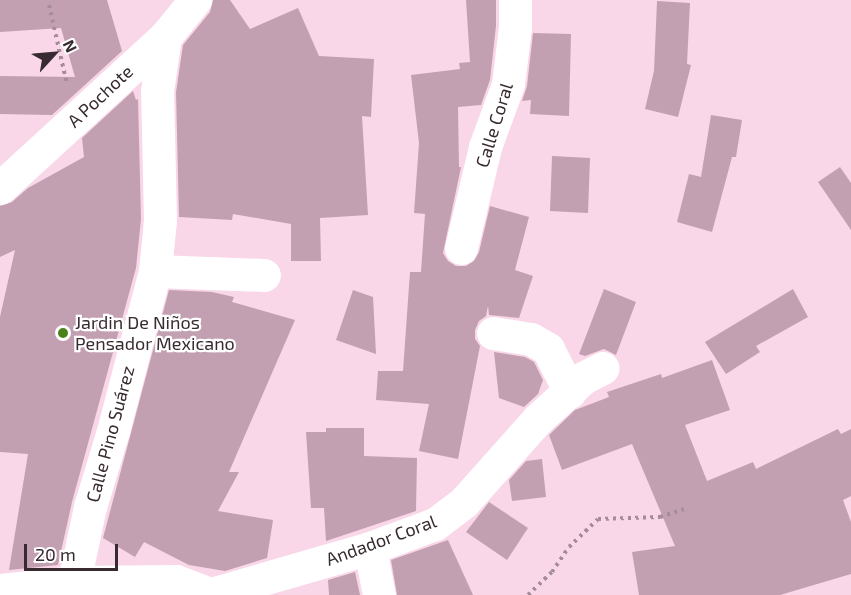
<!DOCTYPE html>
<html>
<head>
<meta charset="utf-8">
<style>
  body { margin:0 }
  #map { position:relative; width:851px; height:595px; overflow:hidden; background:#f9d6e8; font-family:"Exo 2",sans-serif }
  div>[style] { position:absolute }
  .building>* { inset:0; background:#c2a0b2 }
  .path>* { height:4px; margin-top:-2px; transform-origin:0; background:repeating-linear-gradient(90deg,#a58c99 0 3px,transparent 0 7.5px) }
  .minor>* { height:33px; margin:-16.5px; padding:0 16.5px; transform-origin:16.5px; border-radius:16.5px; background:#fff }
  .dots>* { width:16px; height:16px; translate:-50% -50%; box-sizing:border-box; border:3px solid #fff; border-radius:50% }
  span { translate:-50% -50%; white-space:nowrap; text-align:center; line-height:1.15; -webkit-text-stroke:4.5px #fff; paint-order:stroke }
  .street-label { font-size:18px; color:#372a31 }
  .poi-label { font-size:18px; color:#372a31 }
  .left { translate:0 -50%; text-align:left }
  .north { position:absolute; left:24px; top:24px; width:60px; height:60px; -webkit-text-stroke:4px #fff; paint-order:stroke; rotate:64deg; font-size:16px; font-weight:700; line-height:24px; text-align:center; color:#372a31 }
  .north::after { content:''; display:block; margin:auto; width:21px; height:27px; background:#372a31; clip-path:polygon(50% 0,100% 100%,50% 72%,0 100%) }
  .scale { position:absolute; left:24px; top:544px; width:94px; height:27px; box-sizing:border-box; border:3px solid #372a31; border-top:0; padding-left:8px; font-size:18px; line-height:21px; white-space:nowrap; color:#372a31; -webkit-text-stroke:4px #fff; paint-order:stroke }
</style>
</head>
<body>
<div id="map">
  <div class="building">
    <div style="clip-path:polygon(0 0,107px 0,122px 51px,52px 115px,0 114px,0 76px,75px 77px,61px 28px,0 32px)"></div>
    <div style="clip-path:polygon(213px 0,230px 0,250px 29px,298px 8px,319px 56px,374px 59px,371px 117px,362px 116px,368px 215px,320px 218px,321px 261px,291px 261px,291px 224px,233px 214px,232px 220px,179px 217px,176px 92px,183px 45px,210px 12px)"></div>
    <div style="clip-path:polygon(466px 0,496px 0,496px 26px,490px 80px,481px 105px,458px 107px,459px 167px,461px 167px,443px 253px,448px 261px,456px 266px,466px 266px,474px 261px,479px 252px,490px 206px,529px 217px,515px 270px,533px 276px,519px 318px,489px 315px,488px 306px,486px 316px,479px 321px,475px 330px,475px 339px,480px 346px,458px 459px,419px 451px,429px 404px,376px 400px,378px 371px,403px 371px,410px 272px,421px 272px,425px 214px,414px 213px,419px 143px,411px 75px,460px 69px,459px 63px,470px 62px)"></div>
    <div style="clip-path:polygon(657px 1px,690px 3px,687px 64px,691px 65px,678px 117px,645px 109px,654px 71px)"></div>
    <div style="clip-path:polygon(533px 33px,571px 34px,569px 116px,530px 114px,531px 100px,522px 101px,527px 86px)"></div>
    <div style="clip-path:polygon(133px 91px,136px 100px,138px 99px,141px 219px,136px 268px,72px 502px,58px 565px,9px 570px,28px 454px,0 452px,0 317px,15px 250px,0 257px,0 206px,12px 202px,28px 188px,84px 157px,82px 138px)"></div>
    <div style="clip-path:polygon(711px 115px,742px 120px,736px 157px,732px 157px,712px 232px,677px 222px,689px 174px,701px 177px)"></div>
    <div style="clip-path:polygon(552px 156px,590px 158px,588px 213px,550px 211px)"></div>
    <div style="clip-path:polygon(840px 167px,851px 183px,851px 230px,818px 182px)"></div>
    <div style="clip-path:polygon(604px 289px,636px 302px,616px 355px,604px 349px,585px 356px,579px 354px)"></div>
    <div style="clip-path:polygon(793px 289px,808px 317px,756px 346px,760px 352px,726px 374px,705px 342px)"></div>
    <div style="clip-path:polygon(169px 290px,212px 292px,234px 297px,232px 302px,295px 320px,229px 472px,239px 472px,218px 511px,273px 520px,267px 558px,225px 571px,189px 565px,144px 542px,135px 557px,103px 538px)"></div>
    <div style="clip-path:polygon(353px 290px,373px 297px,376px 354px,336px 340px)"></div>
    <div style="clip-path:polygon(494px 352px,525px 357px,534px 362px,543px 380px,538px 394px,524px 407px,499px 398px)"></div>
    <div style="clip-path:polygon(712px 360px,730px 410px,685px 425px,707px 481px,753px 462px,756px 469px,838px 429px,841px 434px,851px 429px,851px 496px,843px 500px,851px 522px,851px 574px,780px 595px,639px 595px,632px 552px,675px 546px,632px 444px,562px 470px,549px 435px,575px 410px,609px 397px,607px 392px,661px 374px,662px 378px)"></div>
    <div style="clip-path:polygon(326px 428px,364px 428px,364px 456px,417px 458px,416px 511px,326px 541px,324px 508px,311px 508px,306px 432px,326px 432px)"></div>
    <div style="clip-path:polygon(542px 459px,546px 497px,512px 501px,509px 480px,526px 461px)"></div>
    <div style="clip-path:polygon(489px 502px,528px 528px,507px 560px,466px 532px)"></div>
    <div style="clip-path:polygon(448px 540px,473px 595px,397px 595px,391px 560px)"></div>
    <div style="clip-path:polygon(355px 572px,360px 595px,329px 595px,328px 580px)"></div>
  </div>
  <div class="path">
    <div style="left:49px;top:5px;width:81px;rotate:77.2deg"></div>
    <div style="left:528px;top:595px;width:33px;rotate:-44deg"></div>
    <div style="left:552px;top:572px;width:30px;rotate:-56deg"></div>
    <div style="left:569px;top:547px;width:40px;rotate:-44deg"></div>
    <div style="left:598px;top:519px;width:62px;rotate:-1.8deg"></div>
    <div style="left:660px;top:517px;width:25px;rotate:-18deg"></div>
  </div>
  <div class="minor">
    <div style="left:0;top:188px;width:224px;rotate:-42.5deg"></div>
    <div style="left:165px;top:37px;width:48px;rotate:-51deg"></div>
    <div style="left:461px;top:248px;width:104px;rotate:-76.6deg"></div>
    <div style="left:485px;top:147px;width:67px;rotate:-69.9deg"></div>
    <div style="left:508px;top:84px;width:57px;rotate:-83deg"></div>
    <div style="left:515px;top:27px;width:27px;rotate:-90deg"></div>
    <div style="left:155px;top:271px;width:109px;rotate:2.1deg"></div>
    <div style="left:493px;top:333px;width:38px;rotate:9deg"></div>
    <div style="left:531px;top:339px;width:20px;rotate:30deg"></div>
    <div style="left:548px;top:349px;width:48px;rotate:62.9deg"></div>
    <div style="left:370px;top:548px;width:48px;rotate:79.2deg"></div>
    <div style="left:74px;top:582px;width:77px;rotate:-78deg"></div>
    <div style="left:90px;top:507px;width:79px;rotate:-73.2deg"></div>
    <div style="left:113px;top:431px;width:165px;rotate:-75.3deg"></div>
    <div style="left:155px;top:271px;width:51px;rotate:-84.4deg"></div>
    <div style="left:160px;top:220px;width:129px;rotate:-91.3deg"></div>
    <div style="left:157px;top:91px;width:55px;rotate:-81.6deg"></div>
    <div style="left:0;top:590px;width:74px;rotate:-6.2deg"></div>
    <div style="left:74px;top:582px;width:102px;rotate:-0.6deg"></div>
    <div style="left:176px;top:581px;width:39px;rotate:21deg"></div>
    <div style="left:211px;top:594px;width:166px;rotate:-16.1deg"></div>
    <div style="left:370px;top:548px;width:69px;rotate:-20.3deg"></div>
    <div style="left:435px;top:524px;width:36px;rotate:-37deg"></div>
    <div style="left:464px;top:502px;width:111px;rotate:-48.3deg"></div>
    <div style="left:538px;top:419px;width:61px;rotate:-42.3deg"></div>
    <div style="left:583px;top:378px;width:22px;rotate:-27deg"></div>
  </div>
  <div class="dots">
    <div style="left:63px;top:333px;background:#4b8118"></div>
  </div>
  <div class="street-label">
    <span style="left:100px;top:96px;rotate:-43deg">A Pochote</span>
    <span style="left:494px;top:125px;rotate:-73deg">Calle Coral</span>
    <span style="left:110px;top:434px;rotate:-75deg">Calle Pino Suárez</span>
    <span style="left:381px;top:540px;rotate:-20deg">Andador Coral</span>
  </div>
  <div class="poi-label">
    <span class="left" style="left:75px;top:333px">Jardin De Niños<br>Pensador Mexicano</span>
  </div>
  <div class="north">N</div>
  <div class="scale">20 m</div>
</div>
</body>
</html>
